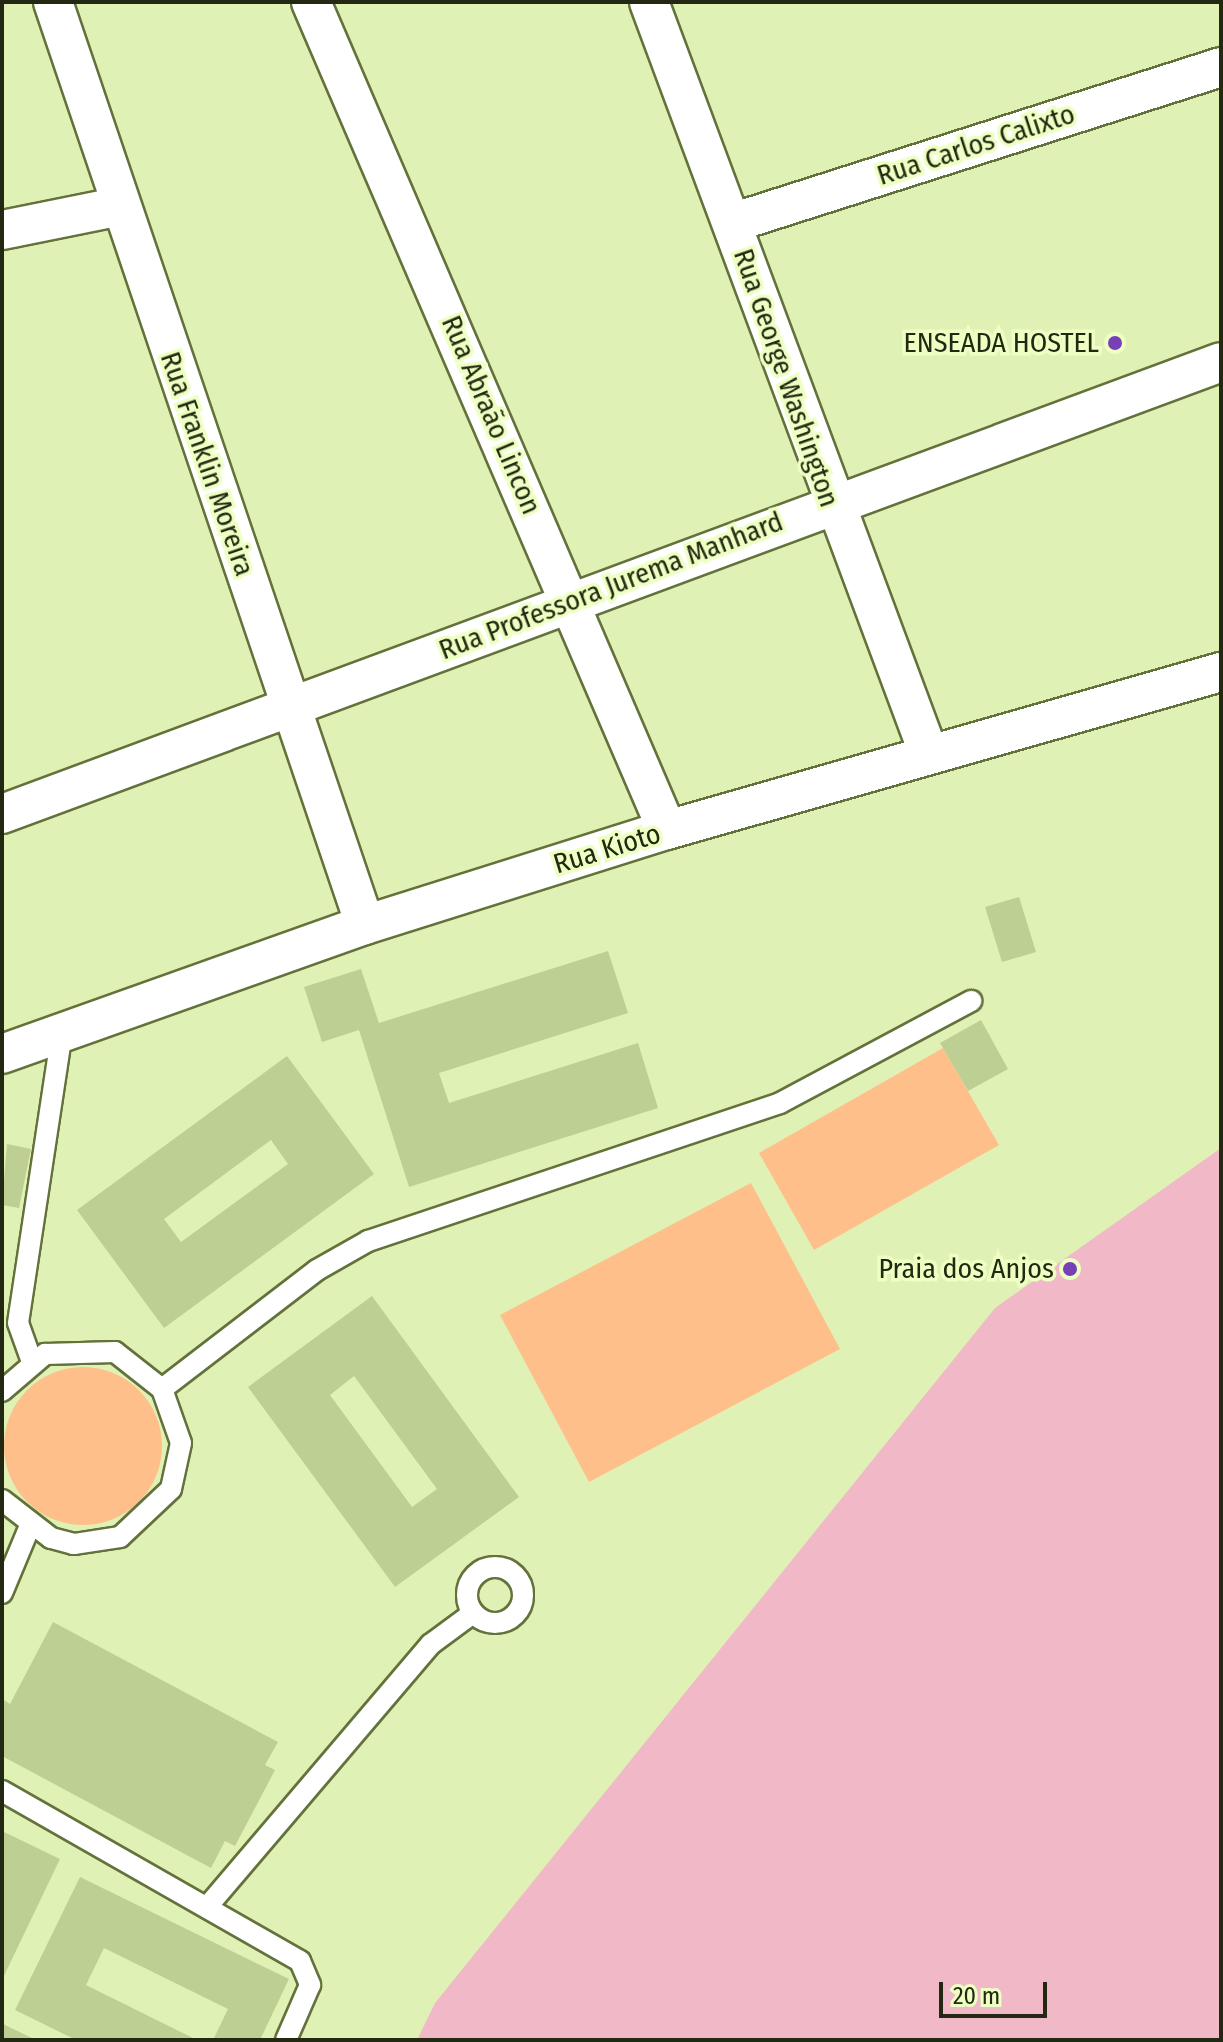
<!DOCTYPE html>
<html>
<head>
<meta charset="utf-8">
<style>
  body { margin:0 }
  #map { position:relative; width:1223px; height:2042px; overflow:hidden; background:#e0f1b5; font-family:"Fira Sans Condensed",sans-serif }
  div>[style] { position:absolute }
  .green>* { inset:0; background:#febf8a }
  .round { border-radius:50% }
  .water>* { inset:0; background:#f1b9c8 }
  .building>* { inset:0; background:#becf94 }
  .roads { filter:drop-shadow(2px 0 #63723b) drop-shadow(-2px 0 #63723b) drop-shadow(0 2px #63723b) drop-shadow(0 -2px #63723b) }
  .service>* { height:20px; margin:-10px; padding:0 10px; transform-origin:10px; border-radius:10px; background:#fff }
  .service>.ring { margin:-10px; padding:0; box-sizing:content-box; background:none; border:20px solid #fff; border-radius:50% }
  .minor>* { height:38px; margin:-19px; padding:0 19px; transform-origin:19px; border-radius:19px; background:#fff }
  .dots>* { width:22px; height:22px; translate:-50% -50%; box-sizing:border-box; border:4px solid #edffc2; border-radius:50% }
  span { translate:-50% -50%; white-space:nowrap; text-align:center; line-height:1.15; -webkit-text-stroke:7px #edffc2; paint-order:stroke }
  .street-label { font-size:28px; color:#222811 }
  .poi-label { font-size:28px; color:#222811 }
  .right { translate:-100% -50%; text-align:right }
  .frame { position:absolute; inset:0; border:4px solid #222811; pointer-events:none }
  .scale { position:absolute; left:939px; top:1982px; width:108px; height:36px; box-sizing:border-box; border:4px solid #222811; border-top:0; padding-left:10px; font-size:24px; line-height:28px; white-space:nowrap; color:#222811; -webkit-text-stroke:6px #edffc2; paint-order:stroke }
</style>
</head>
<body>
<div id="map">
  <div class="green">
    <div style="clip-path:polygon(943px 1048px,999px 1145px,814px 1250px,759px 1153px)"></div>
    <div style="clip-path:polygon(751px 1183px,840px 1349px,589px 1482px,500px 1315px)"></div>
    <div class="round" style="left:4px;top:1367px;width:158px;height:158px"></div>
  </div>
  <div class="water">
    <div style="clip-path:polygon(1221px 1148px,1221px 2040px,417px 2040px,435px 2003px,995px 1308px)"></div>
  </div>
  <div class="building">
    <div style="clip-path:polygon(1019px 897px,1036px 952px,1002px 962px,985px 907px)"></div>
    <div style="clip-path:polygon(608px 951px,628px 1013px,439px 1073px,449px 1103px,638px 1043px,658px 1108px,409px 1187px,359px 1030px,322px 1042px,304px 987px,361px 969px,379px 1023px)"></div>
    <div style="clip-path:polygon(981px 1020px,1008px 1069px,968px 1091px,940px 1043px)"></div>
    <div style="clip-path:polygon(evenodd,287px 1056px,374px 1174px,164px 1328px,77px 1210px,287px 1056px,271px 1140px,288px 1164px,181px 1242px,164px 1219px,271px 1140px)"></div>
    <div style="clip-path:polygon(7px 1144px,31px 1149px,19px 1208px,2px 1205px)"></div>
    <div style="clip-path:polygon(evenodd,372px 1296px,519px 1497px,395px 1587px,248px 1387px,372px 1296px,354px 1376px,437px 1489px,412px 1507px,330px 1395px,354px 1376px)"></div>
    <div style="clip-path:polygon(53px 1622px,278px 1742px,265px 1765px,275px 1770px,235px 1846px,225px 1841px,211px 1868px,2px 1756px,2px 1699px,10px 1704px)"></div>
    <div style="clip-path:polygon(2px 1831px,60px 1859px,2px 1980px)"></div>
    <div style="clip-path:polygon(80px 1877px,289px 1979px,260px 2040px,213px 2040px,228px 2009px,104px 1948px,86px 1985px,197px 2040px,76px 2040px,15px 2010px)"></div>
    <div style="clip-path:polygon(3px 2024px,36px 2040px,2px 2040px)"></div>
  </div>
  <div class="roads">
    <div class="service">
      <div style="left:32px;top:1362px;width:41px;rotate:-109.7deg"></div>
      <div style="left:18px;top:1323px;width:294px;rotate:-81.4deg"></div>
      <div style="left:162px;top:1389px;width:195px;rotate:-37.5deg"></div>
      <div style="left:317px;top:1270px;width:59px;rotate:-29.6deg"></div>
      <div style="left:368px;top:1241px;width:434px;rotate:-18.5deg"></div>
      <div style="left:780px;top:1103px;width:217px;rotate:-28.1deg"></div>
      <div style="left:2px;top:1391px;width:57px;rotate:-40.7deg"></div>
      <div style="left:45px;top:1354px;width:70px;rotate:-1.6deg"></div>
      <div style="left:115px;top:1352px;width:60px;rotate:38.2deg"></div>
      <div style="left:162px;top:1389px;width:57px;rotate:70.6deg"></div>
      <div style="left:181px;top:1443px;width:47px;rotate:102.3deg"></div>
      <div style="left:171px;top:1489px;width:70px;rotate:136.7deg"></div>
      <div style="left:120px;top:1537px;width:47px;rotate:171.3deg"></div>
      <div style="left:74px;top:1544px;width:24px;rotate:-165deg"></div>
      <div style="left:51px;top:1538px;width:62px;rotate:-142.2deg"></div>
      <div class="ring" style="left:467px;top:1567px;width:36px;height:36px"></div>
      <div style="left:2px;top:1593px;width:70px;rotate:-67.4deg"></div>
      <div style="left:2px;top:1791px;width:343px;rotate:29.7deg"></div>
      <div style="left:300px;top:1961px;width:26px;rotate:67deg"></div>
      <div style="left:310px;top:1985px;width:60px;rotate:113.6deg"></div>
      <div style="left:207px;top:1907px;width:345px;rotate:-49.6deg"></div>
      <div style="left:431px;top:1644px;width:52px;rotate:-36.4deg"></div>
    </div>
    <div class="minor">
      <div style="left:53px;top:2px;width:974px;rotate:71.32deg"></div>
      <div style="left:311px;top:2px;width:901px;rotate:66.73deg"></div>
      <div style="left:649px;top:2px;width:800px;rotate:69.59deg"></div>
      <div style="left:732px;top:223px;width:513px;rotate:-17.69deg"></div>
      <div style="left:2px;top:230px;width:121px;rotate:-11.4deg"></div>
      <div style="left:2px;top:814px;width:1300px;rotate:-20.34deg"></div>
      <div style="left:2px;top:1054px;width:385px;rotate:-19.6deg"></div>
      <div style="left:365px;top:925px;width:317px;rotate:-17.5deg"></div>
      <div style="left:667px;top:830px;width:576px;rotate:-15.92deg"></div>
    </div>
  </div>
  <div class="dots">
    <div style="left:1115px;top:343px;background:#7740b7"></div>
    <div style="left:1070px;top:1269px;background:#7740b7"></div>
  </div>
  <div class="street-label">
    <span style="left:976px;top:145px;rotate:-18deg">Rua Carlos Calixto</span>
    <span style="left:786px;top:378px;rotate:71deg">Rua George Washington</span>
    <span style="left:491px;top:415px;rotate:67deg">Rua Abraão Lincon</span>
    <span style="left:207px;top:464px;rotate:71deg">Rua Franklin Moreira</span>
    <span style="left:611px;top:586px;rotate:-21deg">Rua Professora Jurema Manhard</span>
    <span style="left:607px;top:849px;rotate:-17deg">Rua Kioto</span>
  </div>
  <div class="poi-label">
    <span class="right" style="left:1099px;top:343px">ENSEADA HOSTEL</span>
    <span class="right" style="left:1054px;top:1269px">Praia dos Anjos</span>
  </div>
  <div class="frame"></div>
  <div class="scale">20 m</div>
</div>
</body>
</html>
